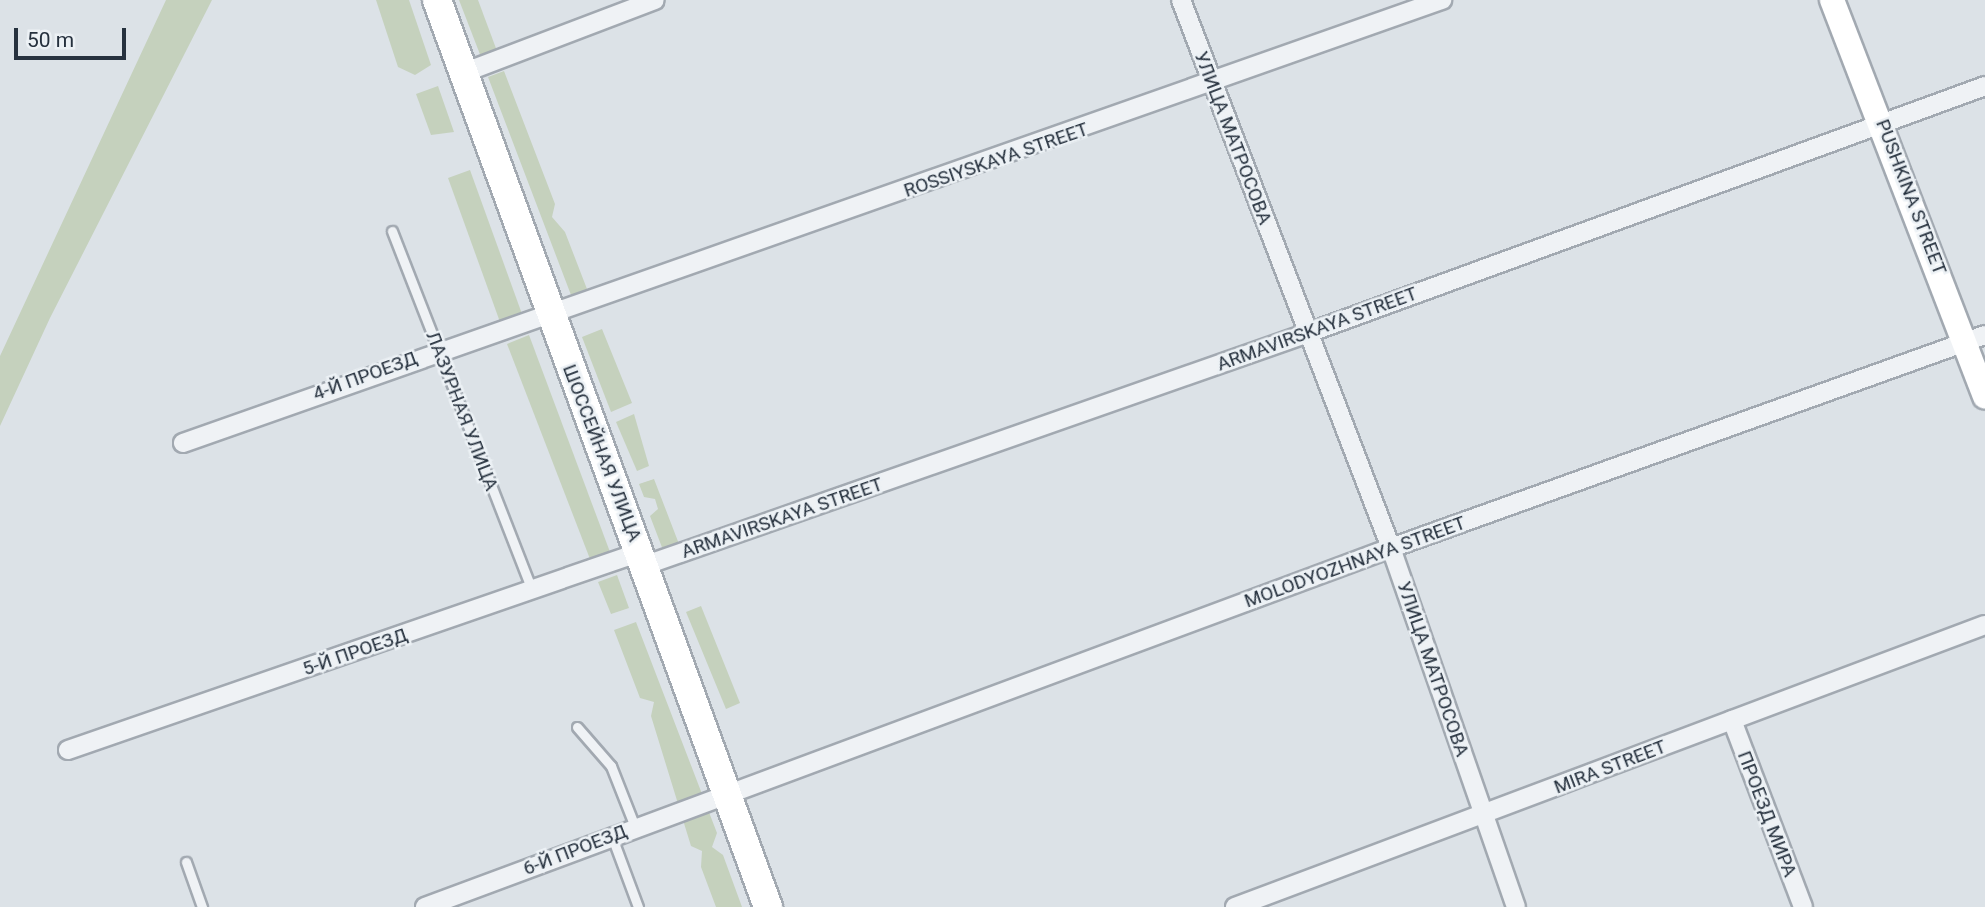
<!DOCTYPE html>
<html>
<head>
<meta charset="utf-8">
<style>
  body { margin:0 }
  #map { position:relative; width:1985px; height:907px; overflow:hidden; background:#dce2e7; font-family:Roboto,sans-serif }
  div>[style] { position:absolute }
  .green>* { inset:0; background:#c5d1bd }
  .roads { filter:drop-shadow(2px 0 #a2a9b1) drop-shadow(-2px 0 #a2a9b1) drop-shadow(0 2px #a2a9b1) drop-shadow(0 -2px #a2a9b1) }
  .lane>* { height:9px; margin:-4.5px; padding:0 4.5px; transform-origin:4.5px; border-radius:4.5px; background:#eff2f5 }
  .street>* { height:18px; margin:-9px; padding:0 9px; transform-origin:9px; border-radius:9px; background:#eff2f5 }
  .secondary>* { height:24px; margin:-12px; padding:0 12px; transform-origin:12px; border-radius:12px; background:#fff }
  .primary>* { height:28px; margin:-14px; padding:0 14px; transform-origin:14px; border-radius:14px; background:#fff }
  span { translate:-50% -50%; white-space:nowrap; text-align:center; line-height:1.15; -webkit-text-stroke:5px #ecf1f5; paint-order:stroke }
  .street-label { font-size:19px; color:#26313e }
  .scale { position:absolute; left:14px; top:28px; width:112px; height:32px; box-sizing:border-box; border:4px solid #26313e; border-top:0; padding-left:9px; font-size:21px; line-height:24px; white-space:nowrap; color:#26313e; -webkit-text-stroke:5px #ecf1f5; paint-order:stroke }
</style>
</head>
<body>
<div id="map">
  <div class="green">
    <div style="clip-path:polygon(166px 0,212px 0,50px 318px,0 426px,0 356px)"></div>
    <div style="clip-path:polygon(376px 0,409px 0,431px 65px,415px 75px,398px 67px)"></div>
    <div style="clip-path:polygon(459px 0,478px 0,497px 51px,481px 57px)"></div>
    <div style="clip-path:polygon(504px 71px,555px 204px,552px 217px,565px 232px,587px 289px,571px 295px,488px 77px)"></div>
    <div style="clip-path:polygon(438px 86px,454px 132px,431px 135px,416px 94px)"></div>
    <div style="clip-path:polygon(470px 170px,522px 314px,500px 322px,448px 178px)"></div>
    <div style="clip-path:polygon(602px 329px,632px 403px,611px 412px,582px 337px)"></div>
    <div style="clip-path:polygon(529px 335px,610px 552px,590px 559px,507px 344px)"></div>
    <div style="clip-path:polygon(634px 414px,649px 466px,637px 471px,616px 422px)"></div>
    <div style="clip-path:polygon(654px 479px,679px 544px,663px 550px,650px 516px,658px 509px,655px 499px,644px 497px,639px 484px)"></div>
    <div style="clip-path:polygon(617px 575px,629px 608px,611px 614px,598px 582px)"></div>
    <div style="clip-path:polygon(701px 606px,740px 703px,726px 709px,686px 612px)"></div>
    <div style="clip-path:polygon(636px 622px,717px 833px,712px 847px,723px 855px,742px 907px,716px 907px,701px 867px,702px 851px,691px 846px,651px 716px,654px 702px,640px 698px,614px 630px)"></div>
  </div>
  <div class="roads">
    <div class="lane">
      <div style="left:392px;top:231px;width:385px;rotate:68.7deg"></div>
      <div style="left:577px;top:727px;width:52px;rotate:48.9deg"></div>
      <div style="left:611px;top:766px;width:66px;rotate:68.5deg"></div>
      <div style="left:612px;top:837px;width:75px;rotate:69.6deg"></div>
      <div style="left:186px;top:862px;width:48px;rotate:70.4deg"></div>
    </div>
    <div class="street">
      <div style="left:1181px;top:0;width:587px;rotate:69.03deg"></div>
      <div style="left:1391px;top:548px;width:380px;rotate:70.8deg"></div>
      <div style="left:463px;top:73px;width:205px;rotate:-20.8deg"></div>
      <div style="left:183px;top:443px;width:1335px;rotate:-19.39deg"></div>
      <div style="left:646px;top:565px;width:701px;rotate:-19.31deg"></div>
      <div style="left:1308px;top:333px;width:721px;rotate:-20.04deg"></div>
      <div style="left:1732px;top:720px;width:200px;rotate:69.2deg"></div>
      <div style="left:68px;top:750px;width:605px;rotate:-19.09deg"></div>
      <div style="left:425px;top:907px;width:1031px;rotate:-20.39deg"></div>
      <div style="left:1391px;top:548px;width:631px;rotate:-19.73deg"></div>
      <div style="left:1235px;top:907px;width:801px;rotate:-20.61deg"></div>
    </div>
    <div class="secondary">
      <div style="left:1832px;top:0;width:425px;rotate:68.9deg"></div>
    </div>
    <div class="primary">
      <div style="left:437px;top:0;width:966px;rotate:69.95deg"></div>
    </div>
  </div>
  <div class="street-label">
    <span style="left:1233px;top:138px;rotate:69deg">УЛИЦА МАТРОСОВА</span>
    <span style="left:996px;top:160px;rotate:-19deg">ROSSIYSKAYA STREET</span>
    <span style="left:1911px;top:197px;rotate:69deg">PUSHKINA STREET</span>
    <span style="left:1317px;top:329px;rotate:-20deg">ARMAVIRSKAYA STREET</span>
    <span style="left:365px;top:376px;rotate:-20deg">4-Й ПРОЕЗД</span>
    <span style="left:462px;top:411px;rotate:69deg">ЛАЗУРНАЯ УЛИЦА</span>
    <span style="left:602px;top:453px;rotate:69deg">ШОССЕЙНАЯ УЛИЦА</span>
    <span style="left:782px;top:518px;rotate:-19deg">ARMAVIRSKAYA STREET</span>
    <span style="left:1355px;top:562px;rotate:-20deg">MOLODYOZHNAYA STREET</span>
    <span style="left:355px;top:652px;rotate:-19deg">5-Й ПРОЕЗД</span>
    <span style="left:1433px;top:669px;rotate:71deg">УЛИЦА МАТРОСОВА</span>
    <span style="left:1610px;top:767px;rotate:-21deg">MIRA STREET</span>
    <span style="left:1767px;top:814px;rotate:69deg">ПРОЕЗД МИРА</span>
    <span style="left:575px;top:850px;rotate:-21deg">6-Й ПРОЕЗД</span>
  </div>
  <div class="scale">50 m</div>
</div>
</body>
</html>
